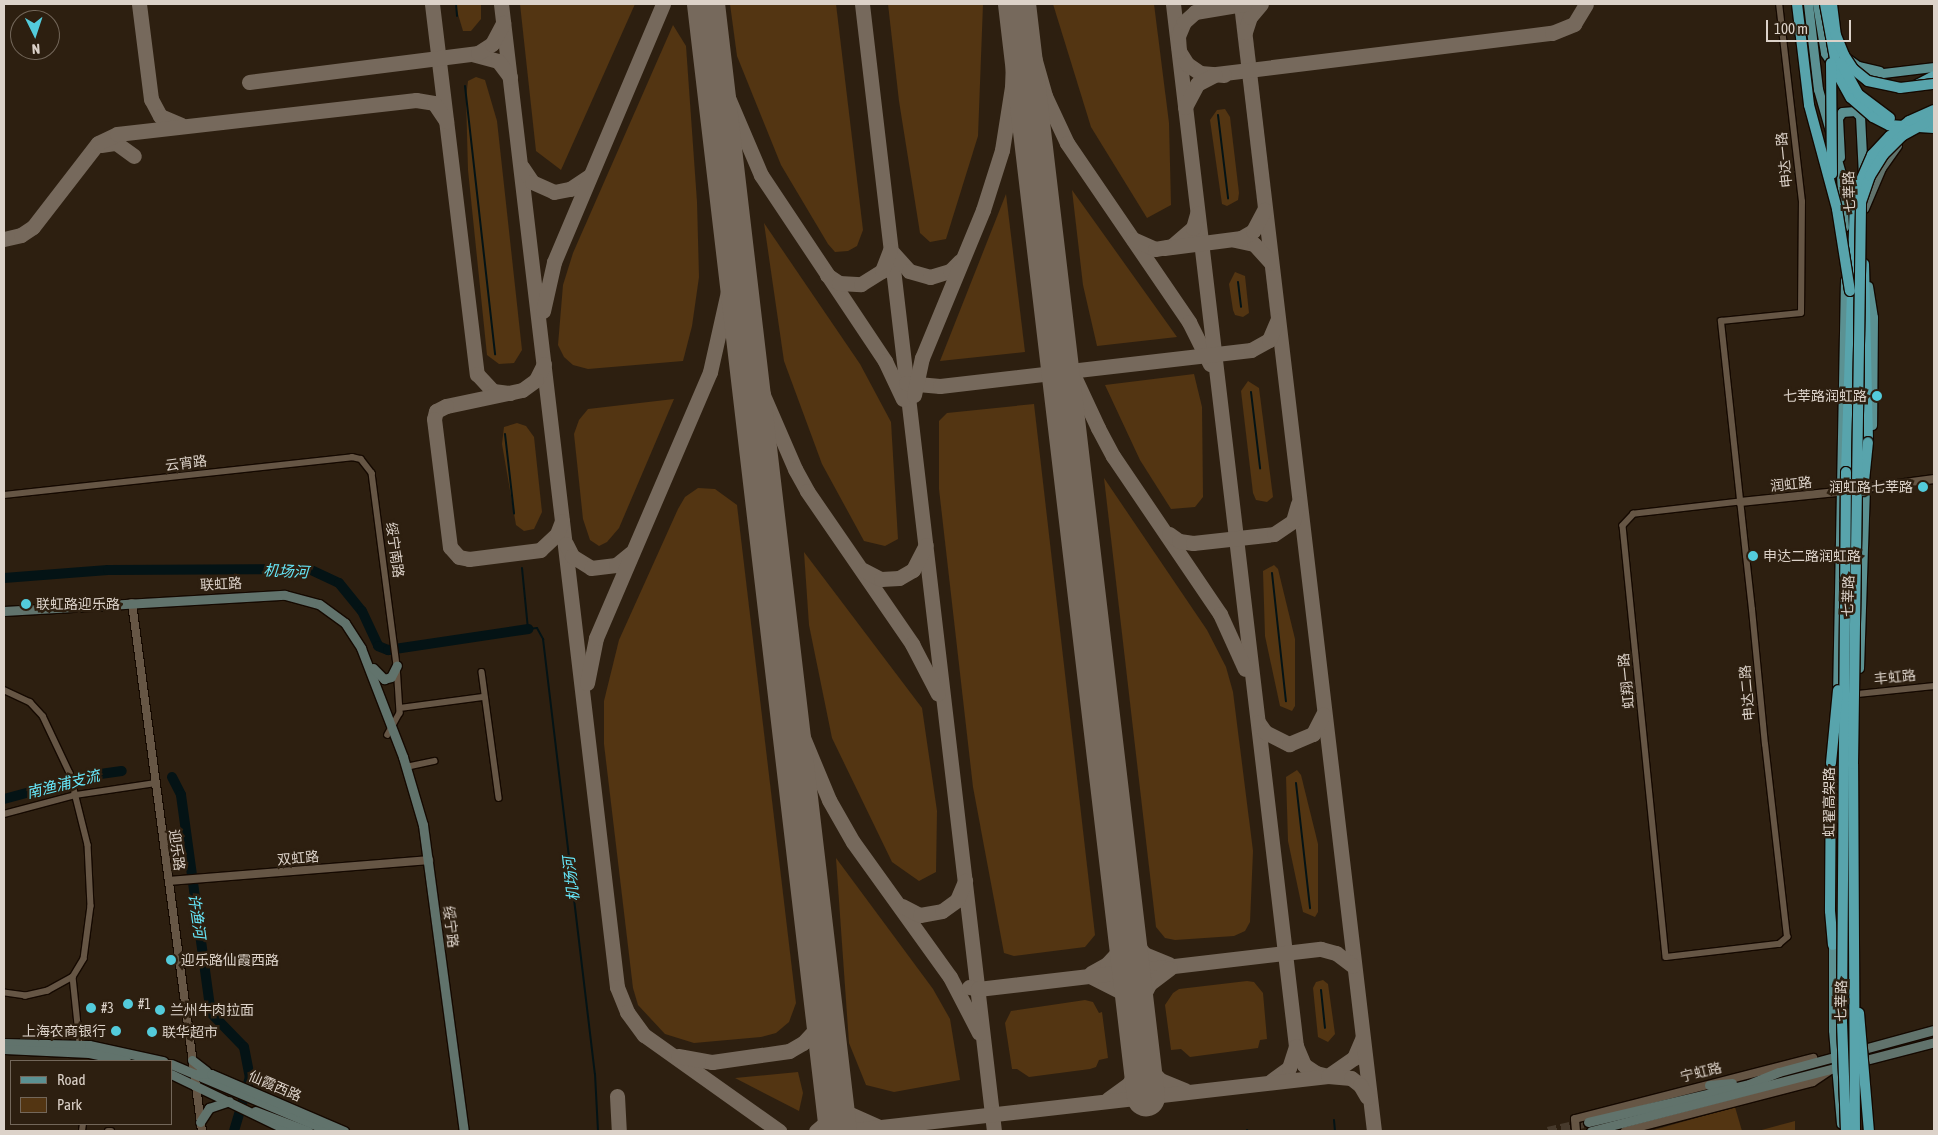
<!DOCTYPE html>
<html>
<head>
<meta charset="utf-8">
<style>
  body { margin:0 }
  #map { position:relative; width:1938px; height:1135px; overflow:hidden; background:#2d1f10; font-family:"Asap Condensed","Noto Sans SC",sans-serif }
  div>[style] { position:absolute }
  .green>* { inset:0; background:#533512 }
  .stream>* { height:2px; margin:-1px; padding:0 1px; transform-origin:1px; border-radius:1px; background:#041315 }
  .river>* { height:10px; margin:-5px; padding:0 5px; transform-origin:5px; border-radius:5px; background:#041315 }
  .taxiway>* { height:15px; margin:-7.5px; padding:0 7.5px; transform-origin:7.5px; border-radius:7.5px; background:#76695c }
  .runway>* { height:38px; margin:-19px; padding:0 19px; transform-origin:19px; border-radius:19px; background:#76695c }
  .secondary-tunnel>* { height:9px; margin-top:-4.5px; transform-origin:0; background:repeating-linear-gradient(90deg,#473a2c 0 9px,transparent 0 13.5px) }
  .roads { filter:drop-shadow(1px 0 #150900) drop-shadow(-1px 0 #150900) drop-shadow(0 1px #150900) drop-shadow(0 -1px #150900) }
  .minor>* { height:5.5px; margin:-2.75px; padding:0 2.75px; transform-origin:2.75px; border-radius:2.75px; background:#665645 }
  .tertiary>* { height:8px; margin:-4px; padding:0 4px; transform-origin:4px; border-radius:4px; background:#665645 }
  .secondary>* { height:9px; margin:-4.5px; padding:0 4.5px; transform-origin:4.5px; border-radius:4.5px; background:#61736c }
  .primary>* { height:9px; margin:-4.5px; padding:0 4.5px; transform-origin:4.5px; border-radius:4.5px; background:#5b9192 }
  .trunk>* { height:10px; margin:-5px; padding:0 5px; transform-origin:5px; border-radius:5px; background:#58a4ac }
  .bridges { filter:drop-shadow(1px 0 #150900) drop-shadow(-1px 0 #150900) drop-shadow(0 1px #150900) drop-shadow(0 -1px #150900) }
  .trunk-bridge>* { height:10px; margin:-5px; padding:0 5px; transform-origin:5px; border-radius:5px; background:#58a4ac }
  .dots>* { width:14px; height:14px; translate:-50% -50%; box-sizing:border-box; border:2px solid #2d1f10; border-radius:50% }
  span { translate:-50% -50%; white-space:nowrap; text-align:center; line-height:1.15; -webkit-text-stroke:5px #2d1f10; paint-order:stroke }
  .street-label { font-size:14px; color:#dcd2c9 }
  .poi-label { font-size:14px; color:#dcd2c9 }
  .right { translate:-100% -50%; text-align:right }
  .left { translate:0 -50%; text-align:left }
  .water-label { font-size:15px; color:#66e6f8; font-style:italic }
  .frame { position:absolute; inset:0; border:5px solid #dcd2c9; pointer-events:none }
  .legend { position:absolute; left:10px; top:1060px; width:162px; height:65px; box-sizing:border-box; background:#2d1f10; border:1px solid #73675a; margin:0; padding:6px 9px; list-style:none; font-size:15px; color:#dcd2c9 }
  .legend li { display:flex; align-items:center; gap:10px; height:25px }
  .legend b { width:25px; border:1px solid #73675a }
  .north { position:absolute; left:10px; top:10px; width:50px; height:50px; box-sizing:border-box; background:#2d1f10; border:1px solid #73675a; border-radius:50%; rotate:176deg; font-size:14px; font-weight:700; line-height:20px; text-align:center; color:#dcd2c9 }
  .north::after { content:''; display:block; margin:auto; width:18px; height:22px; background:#53cbdb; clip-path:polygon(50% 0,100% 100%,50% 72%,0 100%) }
  .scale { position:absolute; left:1766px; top:20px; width:85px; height:22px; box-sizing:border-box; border:2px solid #dcd2c9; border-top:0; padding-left:6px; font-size:15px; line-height:18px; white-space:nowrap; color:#dcd2c9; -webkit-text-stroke:4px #2d1f10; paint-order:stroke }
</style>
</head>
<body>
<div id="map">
  <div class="green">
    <div style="clip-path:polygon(455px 4px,481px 4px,481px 19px,471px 31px,463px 31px)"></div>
    <div style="clip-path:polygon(520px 4px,635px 4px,561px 170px,536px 151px)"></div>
    <div style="clip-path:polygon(730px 4px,836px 4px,863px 230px,857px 246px,848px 251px,835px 252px,828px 244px,781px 165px,737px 56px)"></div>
    <div style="clip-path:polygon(888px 4px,983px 4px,978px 136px,946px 239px,930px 242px,920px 233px,899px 101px)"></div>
    <div style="clip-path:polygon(1053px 4px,1154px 4px,1169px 123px,1171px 205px,1147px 218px,1091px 127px)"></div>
    <div style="clip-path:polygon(673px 25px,686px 46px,697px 202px,699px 277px,692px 326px,683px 361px,588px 369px,573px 365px,564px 357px,558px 345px,563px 285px,573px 253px)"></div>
    <div style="clip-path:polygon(476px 77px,485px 80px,497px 121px,522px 350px,514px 363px,499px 364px,487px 355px,468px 170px,466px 97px,468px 81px)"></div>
    <div style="clip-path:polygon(1225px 109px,1230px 117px,1239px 193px,1238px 200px,1227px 206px,1222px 204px,1210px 120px,1217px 110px)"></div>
    <div style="clip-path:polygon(1072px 190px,1177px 337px,1097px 346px,1083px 285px)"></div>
    <div style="clip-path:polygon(1006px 194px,1025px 352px,940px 361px)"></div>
    <div style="clip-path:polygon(764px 223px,860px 364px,891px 422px,898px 539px,885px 546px,864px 541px,822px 464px,784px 361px)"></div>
    <div style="clip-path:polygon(1235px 272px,1245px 276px,1249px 313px,1243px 317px,1235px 315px,1233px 310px,1229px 284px)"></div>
    <div style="clip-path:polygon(1194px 374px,1202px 407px,1203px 497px,1195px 507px,1171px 509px,1140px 460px,1105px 385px)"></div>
    <div style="clip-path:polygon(1248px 381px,1259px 388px,1273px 497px,1267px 502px,1256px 500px,1253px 493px,1241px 391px)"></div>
    <div style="clip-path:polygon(674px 399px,619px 528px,607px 542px,599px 546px,590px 540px,583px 519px,574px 434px,579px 420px,588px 409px)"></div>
    <div style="clip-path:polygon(1034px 404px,1095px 935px,1085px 947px,1014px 956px,1004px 953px,973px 787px,939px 489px,939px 421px,947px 413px)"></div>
    <div style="clip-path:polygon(517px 423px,526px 426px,534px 437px,542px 512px,534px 529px,524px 531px,516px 525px,502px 444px,504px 427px)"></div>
    <div style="clip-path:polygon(1104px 478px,1207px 630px,1226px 667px,1233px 692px,1253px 851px,1250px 922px,1245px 931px,1234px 936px,1175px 940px,1165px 938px,1156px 927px)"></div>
    <div style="clip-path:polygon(698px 488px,715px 489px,737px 505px,796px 1003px,789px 1022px,776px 1033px,761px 1037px,694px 1043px,665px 1034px,638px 1005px,633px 988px,604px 744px,604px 701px,619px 640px,678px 509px,685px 497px)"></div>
    <div style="clip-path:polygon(804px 552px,922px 708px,937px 811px,936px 872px,919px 881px,892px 862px,832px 738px,809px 625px)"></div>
    <div style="clip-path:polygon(1274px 565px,1278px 569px,1295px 639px,1295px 706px,1292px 711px,1280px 706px,1265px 636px,1263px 571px)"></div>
    <div style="clip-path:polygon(1297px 770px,1301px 775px,1318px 844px,1318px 912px,1315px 917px,1303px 912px,1288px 841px,1286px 777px)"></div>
    <div style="clip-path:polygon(836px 858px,933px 989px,950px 1019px,960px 1080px,894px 1092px,866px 1085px,849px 1043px)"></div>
    <div style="clip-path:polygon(1323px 980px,1328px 984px,1335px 1034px,1328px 1042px,1318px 1037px,1313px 988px,1316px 982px)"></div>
    <div style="clip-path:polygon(1247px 981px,1254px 982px,1263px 993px,1267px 1039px,1260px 1040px,1258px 1048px,1190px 1057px,1181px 1049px,1171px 1050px,1165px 1005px,1173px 993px,1179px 989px)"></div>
    <div style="clip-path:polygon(1085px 1000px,1093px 1002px,1099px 1013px,1102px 1012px,1108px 1058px,1099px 1060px,1096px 1067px,1090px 1069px,1029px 1077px,1017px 1069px,1012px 1069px,1005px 1023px,1011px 1011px)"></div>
    <div style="clip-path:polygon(798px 1072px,803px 1093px,799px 1111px,735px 1078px)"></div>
    <div style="clip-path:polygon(1735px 1107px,1742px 1131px,1650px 1131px)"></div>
    <div style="clip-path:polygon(1795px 1121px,1795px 1131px,1758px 1131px)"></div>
  </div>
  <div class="stream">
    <div style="left:456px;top:4px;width:12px;rotate:85deg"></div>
    <div style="left:465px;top:86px;width:270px;rotate:83.6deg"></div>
    <div style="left:1218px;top:115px;width:84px;rotate:83.1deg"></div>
    <div style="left:1238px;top:282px;width:25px;rotate:83deg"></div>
    <div style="left:1251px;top:392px;width:77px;rotate:83.2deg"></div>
    <div style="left:505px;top:434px;width:80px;rotate:83.5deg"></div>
    <div style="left:522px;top:568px;width:61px;rotate:84.4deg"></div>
    <div style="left:528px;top:629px;width:9px;rotate:-6deg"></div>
    <div style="left:537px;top:628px;width:13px;rotate:61deg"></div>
    <div style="left:543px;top:639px;width:438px;rotate:83.2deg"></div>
    <div style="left:595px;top:1074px;width:57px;rotate:87deg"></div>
    <div style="left:1272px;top:573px;width:129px;rotate:83.8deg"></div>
    <div style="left:1296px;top:783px;width:126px;rotate:83.6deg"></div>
    <div style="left:1321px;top:990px;width:38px;rotate:84deg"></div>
    <div style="left:1334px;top:1120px;width:11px;rotate:85deg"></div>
    <div style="left:1247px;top:1130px;width:1px;rotate:45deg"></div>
  </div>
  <div class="river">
    <div style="left:4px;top:578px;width:104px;rotate:-4.4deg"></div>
    <div style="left:108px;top:570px;width:201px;rotate:-0.3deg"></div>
    <div style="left:309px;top:569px;width:33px;rotate:25deg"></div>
    <div style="left:339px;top:583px;width:36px;rotate:51deg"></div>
    <div style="left:362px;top:611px;width:38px;rotate:65deg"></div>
    <div style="left:378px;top:646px;width:11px;rotate:22deg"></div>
    <div style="left:388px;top:650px;width:142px;rotate:-8.5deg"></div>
    <div style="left:172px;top:777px;width:20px;rotate:63deg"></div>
    <div style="left:181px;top:795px;width:220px;rotate:82.2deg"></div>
    <div style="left:211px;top:1013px;width:47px;rotate:45.9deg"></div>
    <div style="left:244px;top:1047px;width:31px;rotate:79deg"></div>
    <div style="left:250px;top:1077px;width:56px;rotate:106.5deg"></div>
    <div style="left:4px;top:799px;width:92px;rotate:-15.1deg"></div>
    <div style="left:93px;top:775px;width:29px;rotate:-8deg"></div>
  </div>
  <div class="taxiway">
    <div style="left:139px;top:4px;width:96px;rotate:82.8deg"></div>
    <div style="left:151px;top:99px;width:19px;rotate:62deg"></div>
    <div style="left:160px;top:116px;width:23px;rotate:23deg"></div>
    <div style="left:432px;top:4px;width:373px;rotate:83.1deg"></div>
    <div style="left:477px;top:374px;width:23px;rotate:47deg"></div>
    <div style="left:493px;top:391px;width:17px;rotate:7deg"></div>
    <div style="left:501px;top:4px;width:990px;rotate:83.27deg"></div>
    <div style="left:617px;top:987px;width:27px;rotate:68deg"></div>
    <div style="left:627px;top:1012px;width:29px;rotate:54deg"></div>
    <div style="left:644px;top:1035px;width:166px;rotate:35.4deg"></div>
    <div style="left:862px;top:4px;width:1135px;rotate:83.32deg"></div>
    <div style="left:1019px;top:4px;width:96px;rotate:74.2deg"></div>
    <div style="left:1045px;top:96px;width:52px;rotate:64.9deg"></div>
    <div style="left:1067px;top:143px;width:217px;rotate:55.7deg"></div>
    <div style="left:1189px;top:322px;width:47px;rotate:63.4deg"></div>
    <div style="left:1173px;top:4px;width:1049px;rotate:83.27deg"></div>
    <div style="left:1296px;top:1046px;width:21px;rotate:67deg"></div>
    <div style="left:1304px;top:1065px;width:14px;rotate:34deg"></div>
    <div style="left:1316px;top:1073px;width:12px;rotate:14deg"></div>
    <div style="left:1328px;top:1076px;width:32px;rotate:-35deg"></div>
    <div style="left:1354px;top:1058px;width:21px;rotate:-67deg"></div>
    <div style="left:1241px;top:4px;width:1135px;rotate:83.27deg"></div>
    <div style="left:708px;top:21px;width:74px;rotate:76deg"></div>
    <div style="left:726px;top:93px;width:89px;rotate:66.9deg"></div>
    <div style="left:761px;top:175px;width:224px;rotate:56.3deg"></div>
    <div style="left:885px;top:361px;width:42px;rotate:64.7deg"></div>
    <div style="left:1245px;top:32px;width:16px;rotate:-72deg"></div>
    <div style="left:1250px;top:17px;width:17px;rotate:-50deg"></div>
    <div style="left:472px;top:54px;width:27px;rotate:15deg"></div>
    <div style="left:498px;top:61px;width:20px;rotate:53deg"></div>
    <div style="left:1216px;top:74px;width:338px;rotate:-7deg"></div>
    <div style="left:1552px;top:33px;width:24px;rotate:-22deg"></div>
    <div style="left:1574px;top:24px;width:23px;rotate:-59deg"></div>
    <div style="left:1224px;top:75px;width:24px;rotate:-175deg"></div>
    <div style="left:1200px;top:73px;width:16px;rotate:-145deg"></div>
    <div style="left:1187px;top:64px;width:15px;rotate:-122deg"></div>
    <div style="left:1179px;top:51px;width:15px;rotate:-94deg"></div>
    <div style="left:1178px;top:36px;width:15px;rotate:-67deg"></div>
    <div style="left:1184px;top:22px;width:15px;rotate:-42deg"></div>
    <div style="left:1195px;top:12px;width:50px;rotate:-9.3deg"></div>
    <div style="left:249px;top:82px;width:231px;rotate:-7.2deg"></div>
    <div style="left:478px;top:53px;width:17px;rotate:-33deg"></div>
    <div style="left:492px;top:44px;width:24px;rotate:-62deg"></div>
    <div style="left:1185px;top:107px;width:26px;rotate:-62deg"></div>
    <div style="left:1197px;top:84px;width:20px;rotate:-27deg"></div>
    <div style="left:101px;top:145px;width:15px;rotate:-8deg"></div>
    <div style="left:116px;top:143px;width:22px;rotate:36deg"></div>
    <div style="left:522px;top:167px;width:18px;rotate:56deg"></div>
    <div style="left:532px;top:182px;width:24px;rotate:24deg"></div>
    <div style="left:554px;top:192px;width:16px;rotate:-11deg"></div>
    <div style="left:570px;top:189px;width:23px;rotate:-34deg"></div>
    <div style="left:4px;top:239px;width:17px;rotate:-13deg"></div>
    <div style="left:21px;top:235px;width:14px;rotate:-34deg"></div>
    <div style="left:33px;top:227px;width:106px;rotate:-52.3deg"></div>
    <div style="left:98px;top:143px;width:21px;rotate:-25deg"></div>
    <div style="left:117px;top:134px;width:301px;rotate:-6.5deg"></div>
    <div style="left:416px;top:100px;width:18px;rotate:9deg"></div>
    <div style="left:434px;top:103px;width:22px;rotate:56deg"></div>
    <div style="left:1133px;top:239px;width:24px;rotate:24deg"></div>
    <div style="left:1155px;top:249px;width:17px;rotate:-10deg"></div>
    <div style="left:1172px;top:246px;width:28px;rotate:-41deg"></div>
    <div style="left:1193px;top:228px;width:15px;rotate:-74deg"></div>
    <div style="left:1235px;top:240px;width:19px;rotate:12deg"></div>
    <div style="left:1254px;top:244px;width:25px;rotate:48deg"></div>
    <div style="left:1164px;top:248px;width:78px;rotate:-7.4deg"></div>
    <div style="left:1241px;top:238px;width:14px;rotate:-30deg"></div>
    <div style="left:1253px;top:231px;width:24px;rotate:-62deg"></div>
    <div style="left:893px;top:253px;width:24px;rotate:48deg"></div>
    <div style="left:909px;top:271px;width:22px;rotate:16deg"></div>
    <div style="left:930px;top:277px;width:21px;rotate:-17deg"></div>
    <div style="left:950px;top:271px;width:14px;rotate:-45deg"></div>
    <div style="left:827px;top:275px;width:14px;rotate:34deg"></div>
    <div style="left:839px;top:283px;width:22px;rotate:3deg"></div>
    <div style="left:861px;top:284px;width:25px;rotate:-32deg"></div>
    <div style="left:882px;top:271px;width:22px;rotate:-69deg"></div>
    <div style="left:1049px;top:276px;width:97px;rotate:76.8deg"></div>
    <div style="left:1071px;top:370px;width:64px;rotate:65deg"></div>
    <div style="left:1098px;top:428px;width:32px;rotate:62deg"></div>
    <div style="left:1113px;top:456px;width:191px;rotate:55.9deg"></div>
    <div style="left:1220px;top:614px;width:60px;rotate:65.6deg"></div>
    <div style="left:742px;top:307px;width:90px;rotate:76.6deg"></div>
    <div style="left:763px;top:395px;width:81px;rotate:66.6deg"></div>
    <div style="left:795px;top:469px;width:25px;rotate:61deg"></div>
    <div style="left:807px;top:491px;width:186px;rotate:55.5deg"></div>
    <div style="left:912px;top:644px;width:56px;rotate:62.5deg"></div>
    <div style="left:543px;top:311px;width:50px;rotate:-77.3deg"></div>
    <div style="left:554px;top:262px;width:280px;rotate:-67.1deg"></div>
    <div style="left:544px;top:364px;width:18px;rotate:117deg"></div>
    <div style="left:536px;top:380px;width:17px;rotate:144deg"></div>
    <div style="left:522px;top:390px;width:78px;rotate:168.1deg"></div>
    <div style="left:446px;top:406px;width:11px;rotate:153deg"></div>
    <div style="left:436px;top:411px;width:8px;rotate:104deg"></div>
    <div style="left:434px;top:419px;width:129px;rotate:82.9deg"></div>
    <div style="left:450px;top:547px;width:13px;rotate:48deg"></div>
    <div style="left:459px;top:557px;width:10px;rotate:11deg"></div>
    <div style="left:469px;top:559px;width:72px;rotate:-7.2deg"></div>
    <div style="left:540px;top:550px;width:23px;rotate:-43deg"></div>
    <div style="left:557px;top:534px;width:14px;rotate:-69deg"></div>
    <div style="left:906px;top:383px;width:34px;rotate:5deg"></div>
    <div style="left:940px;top:386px;width:313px;rotate:-6.6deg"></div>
    <div style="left:1251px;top:350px;width:21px;rotate:-29deg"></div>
    <div style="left:1269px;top:340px;width:21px;rotate:-67deg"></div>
    <div style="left:914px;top:395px;width:38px;rotate:-78deg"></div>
    <div style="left:922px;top:358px;width:160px;rotate:-67.6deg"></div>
    <div style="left:983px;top:210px;width:63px;rotate:-72.4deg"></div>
    <div style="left:1002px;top:150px;width:64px;rotate:-81deg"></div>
    <div style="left:1012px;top:87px;width:77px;rotate:-87.8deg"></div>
    <div style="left:1169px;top:534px;width:12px;rotate:35deg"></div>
    <div style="left:1179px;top:541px;width:14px;rotate:8deg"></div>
    <div style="left:1193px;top:543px;width:81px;rotate:-6.3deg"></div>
    <div style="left:1274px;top:534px;width:23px;rotate:-34deg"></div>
    <div style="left:1293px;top:521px;width:18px;rotate:-74deg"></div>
    <div style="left:566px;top:544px;width:13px;rotate:63deg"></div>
    <div style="left:572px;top:556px;width:22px;rotate:32deg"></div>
    <div style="left:591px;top:568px;width:25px;rotate:-7deg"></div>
    <div style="left:616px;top:565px;width:19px;rotate:-39deg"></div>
    <div style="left:863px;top:570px;width:20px;rotate:27deg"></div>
    <div style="left:881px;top:579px;width:18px;rotate:-3deg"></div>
    <div style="left:899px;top:578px;width:16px;rotate:-30deg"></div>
    <div style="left:913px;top:570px;width:28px;rotate:-63deg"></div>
    <div style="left:783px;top:657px;width:67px;rotate:78deg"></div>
    <div style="left:797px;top:723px;width:83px;rotate:67.4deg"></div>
    <div style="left:829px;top:800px;width:48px;rotate:60.3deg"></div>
    <div style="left:853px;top:842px;width:166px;rotate:54.3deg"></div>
    <div style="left:950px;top:977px;width:63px;rotate:62.6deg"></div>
    <div style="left:587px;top:683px;width:46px;rotate:-78.7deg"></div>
    <div style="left:596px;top:638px;width:289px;rotate:-66.8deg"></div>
    <div style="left:710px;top:372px;width:87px;rotate:-77.4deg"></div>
    <div style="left:729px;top:287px;width:94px;rotate:-90.6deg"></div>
    <div style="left:1258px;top:722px;width:12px;rotate:55deg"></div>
    <div style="left:1265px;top:732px;width:27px;rotate:27deg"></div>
    <div style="left:1289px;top:744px;width:26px;rotate:-23deg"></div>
    <div style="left:1313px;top:734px;width:22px;rotate:-63deg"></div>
    <div style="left:902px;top:906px;width:20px;rotate:27deg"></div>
    <div style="left:920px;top:915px;width:22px;rotate:-10deg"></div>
    <div style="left:942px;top:911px;width:19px;rotate:-36deg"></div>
    <div style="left:957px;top:900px;width:21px;rotate:-67deg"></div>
    <div style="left:1126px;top:922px;width:21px;rotate:67deg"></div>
    <div style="left:1134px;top:941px;width:16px;rotate:52deg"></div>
    <div style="left:1144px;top:954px;width:27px;rotate:22deg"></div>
    <div style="left:1091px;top:973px;width:18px;rotate:-29deg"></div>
    <div style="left:1107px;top:964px;width:16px;rotate:-47deg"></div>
    <div style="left:1118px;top:952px;width:17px;rotate:-69deg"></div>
    <div style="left:1124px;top:936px;width:18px;rotate:-87deg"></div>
    <div style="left:1092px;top:977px;width:36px;rotate:27deg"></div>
    <div style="left:1124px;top:993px;width:13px;rotate:58deg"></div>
    <div style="left:1131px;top:1004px;width:17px;rotate:69deg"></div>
    <div style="left:969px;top:987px;width:9px;rotate:13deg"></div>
    <div style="left:978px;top:989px;width:345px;rotate:-6.7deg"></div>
    <div style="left:1321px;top:949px;width:16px;rotate:15deg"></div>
    <div style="left:1336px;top:953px;width:21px;rotate:37deg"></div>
    <div style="left:1137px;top:1019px;width:15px;rotate:-82deg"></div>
    <div style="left:1139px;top:1004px;width:22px;rotate:-63deg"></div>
    <div style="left:1149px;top:984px;width:26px;rotate:-37deg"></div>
    <div style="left:1140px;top:1050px;width:17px;rotate:66deg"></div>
    <div style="left:1147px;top:1066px;width:19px;rotate:47deg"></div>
    <div style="left:1160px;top:1080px;width:27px;rotate:22deg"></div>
    <div style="left:678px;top:1056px;width:35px;rotate:10deg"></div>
    <div style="left:712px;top:1062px;width:78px;rotate:-8.1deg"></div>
    <div style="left:789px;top:1051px;width:16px;rotate:-30deg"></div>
    <div style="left:803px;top:1043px;width:16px;rotate:-47deg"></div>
    <div style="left:814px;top:1031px;width:30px;rotate:-73deg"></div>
    <div style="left:1271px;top:1081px;width:22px;rotate:-36deg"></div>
    <div style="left:1289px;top:1068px;width:23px;rotate:-72deg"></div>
    <div style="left:833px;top:1088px;width:29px;rotate:59deg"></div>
    <div style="left:848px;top:1113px;width:32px;rotate:24deg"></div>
    <div style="left:617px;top:1096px;width:35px;rotate:87deg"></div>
    <div style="left:1108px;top:1099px;width:26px;rotate:-36deg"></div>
    <div style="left:1129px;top:1084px;width:18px;rotate:-61deg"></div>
    <div style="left:1138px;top:1068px;width:19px;rotate:-84deg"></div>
    <div style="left:816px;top:1131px;width:17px;rotate:-40deg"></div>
    <div style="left:829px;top:1120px;width:20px;rotate:-75deg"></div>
    <div style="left:846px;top:1131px;width:485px;rotate:-6.5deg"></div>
    <div style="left:1328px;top:1076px;width:23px;rotate:5deg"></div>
    <div style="left:1351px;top:1078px;width:11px;rotate:38deg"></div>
    <div style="left:1360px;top:1085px;width:14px;rotate:60deg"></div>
  </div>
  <div class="runway">
    <div style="left:706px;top:4px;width:1135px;rotate:83.32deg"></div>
    <div style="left:1017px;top:4px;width:1101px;rotate:83.27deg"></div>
  </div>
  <div class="secondary-tunnel">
    <div style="left:1548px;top:1131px;width:41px;rotate:-12.7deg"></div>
  </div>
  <div class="roads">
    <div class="minor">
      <div style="left:4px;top:495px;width:350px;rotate:-6.2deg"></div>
      <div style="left:352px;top:457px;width:9px;rotate:13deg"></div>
      <div style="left:361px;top:459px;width:18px;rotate:52deg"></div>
      <div style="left:372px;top:473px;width:194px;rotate:82.6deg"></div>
      <div style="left:397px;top:665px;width:48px;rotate:86.4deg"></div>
      <div style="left:400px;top:713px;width:25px;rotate:119deg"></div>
      <div style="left:1740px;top:502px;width:107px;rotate:173.5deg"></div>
      <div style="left:1634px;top:514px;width:16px;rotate:133deg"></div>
      <div style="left:1623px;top:526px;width:433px;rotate:84.3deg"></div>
      <div style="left:1666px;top:957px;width:114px;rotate:-6.6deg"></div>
      <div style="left:1779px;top:944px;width:11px;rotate:-41deg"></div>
      <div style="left:1787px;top:937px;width:193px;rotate:-96.5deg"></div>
      <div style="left:1765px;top:745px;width:136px;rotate:-95.5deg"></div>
      <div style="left:1752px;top:610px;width:54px;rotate:-96.3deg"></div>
      <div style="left:1746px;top:556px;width:236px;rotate:-96.1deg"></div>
      <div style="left:1721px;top:321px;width:80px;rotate:-5.7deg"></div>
      <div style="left:1801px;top:313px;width:111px;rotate:-89.5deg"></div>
      <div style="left:1802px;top:202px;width:199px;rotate:-96.6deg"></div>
      <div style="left:482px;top:672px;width:127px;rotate:82.3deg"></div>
      <div style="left:4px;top:690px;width:29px;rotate:25deg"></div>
      <div style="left:30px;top:702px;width:19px;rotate:47deg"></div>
      <div style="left:43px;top:716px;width:63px;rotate:64.7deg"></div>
      <div style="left:70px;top:773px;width:74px;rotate:76deg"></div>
      <div style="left:88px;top:845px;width:61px;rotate:87.2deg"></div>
      <div style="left:91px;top:906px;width:53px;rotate:97.5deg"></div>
      <div style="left:84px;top:959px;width:21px;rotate:121deg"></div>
      <div style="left:73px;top:977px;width:29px;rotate:151deg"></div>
      <div style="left:48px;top:991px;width:23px;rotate:167deg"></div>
      <div style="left:26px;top:996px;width:22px;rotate:-172deg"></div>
      <div style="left:1858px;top:694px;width:76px;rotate:-6deg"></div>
      <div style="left:400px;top:708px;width:85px;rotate:-7.5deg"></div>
      <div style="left:406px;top:767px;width:29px;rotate:-12deg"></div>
      <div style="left:4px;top:814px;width:74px;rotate:-14.8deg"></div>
      <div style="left:76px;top:795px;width:81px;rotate:-8.5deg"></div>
      <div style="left:73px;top:977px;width:67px;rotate:84deg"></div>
      <div style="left:82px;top:1131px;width:7px;rotate:-82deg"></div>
      <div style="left:108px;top:1131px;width:3px"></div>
    </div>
    <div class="tertiary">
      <div style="left:1859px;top:489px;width:76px;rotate:-7.6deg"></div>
      <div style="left:1740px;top:502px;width:107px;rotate:-5.9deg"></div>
      <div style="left:132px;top:603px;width:533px;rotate:82.45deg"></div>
      <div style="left:169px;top:881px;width:261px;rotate:-4.6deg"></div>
      <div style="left:1576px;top:1131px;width:12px;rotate:-95deg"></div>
      <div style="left:1575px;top:1119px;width:246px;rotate:-14.4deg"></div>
      <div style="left:1625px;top:1131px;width:194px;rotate:-14.6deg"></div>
      <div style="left:1813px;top:1082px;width:22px;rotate:-34deg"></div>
    </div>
    <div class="secondary">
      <div style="left:1864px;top:208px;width:43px;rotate:-67deg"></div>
      <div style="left:1881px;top:168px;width:28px;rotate:-55deg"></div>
      <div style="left:4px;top:611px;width:281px;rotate:-3.3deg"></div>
      <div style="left:285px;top:595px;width:35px;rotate:15deg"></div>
      <div style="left:319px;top:604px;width:32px;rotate:36deg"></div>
      <div style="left:345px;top:623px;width:30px;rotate:57deg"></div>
      <div style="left:361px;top:648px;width:117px;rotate:68.9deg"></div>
      <div style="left:403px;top:757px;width:71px;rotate:73.6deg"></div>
      <div style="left:423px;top:825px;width:309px;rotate:82.4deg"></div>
      <div style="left:373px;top:668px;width:16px;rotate:45deg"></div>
      <div style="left:384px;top:679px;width:7px;rotate:-16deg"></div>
      <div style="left:391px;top:677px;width:13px;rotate:-63deg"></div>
      <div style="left:4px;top:1043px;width:85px;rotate:1.3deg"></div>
      <div style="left:89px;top:1045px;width:76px;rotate:12.2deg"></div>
      <div style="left:4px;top:1049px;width:85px;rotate:2.7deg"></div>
      <div style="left:89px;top:1053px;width:38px;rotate:12deg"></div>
      <div style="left:192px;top:1060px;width:18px;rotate:38deg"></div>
      <div style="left:171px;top:1064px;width:172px;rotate:23deg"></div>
      <div style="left:199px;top:1073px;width:12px;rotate:5deg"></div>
      <div style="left:211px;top:1074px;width:145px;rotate:23.2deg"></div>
      <div style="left:171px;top:1074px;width:131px;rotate:25.8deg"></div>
      <div style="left:1709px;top:1085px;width:23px;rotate:-5deg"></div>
      <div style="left:255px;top:1111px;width:57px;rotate:20.7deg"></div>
      <div style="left:200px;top:1122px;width:17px;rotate:-57deg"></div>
      <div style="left:209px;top:1108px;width:21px;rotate:-19deg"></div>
      <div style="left:1588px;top:1122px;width:165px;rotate:-13.3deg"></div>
      <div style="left:1749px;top:1084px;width:32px;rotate:-22deg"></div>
      <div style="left:1779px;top:1072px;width:161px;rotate:-15.2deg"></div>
      <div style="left:1591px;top:1131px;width:354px;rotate:-14.5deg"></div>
    </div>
    <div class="primary">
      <div style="left:1808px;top:4px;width:86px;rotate:83.3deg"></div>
      <div style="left:1818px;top:89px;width:44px;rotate:74.1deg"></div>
      <div style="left:1817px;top:4px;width:50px;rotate:80.7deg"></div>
      <div style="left:1825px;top:53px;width:17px;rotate:57deg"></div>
      <div style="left:1848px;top:59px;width:12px;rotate:35deg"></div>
      <div style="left:1858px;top:66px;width:22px;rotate:13deg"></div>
      <div style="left:1858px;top:76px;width:77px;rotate:-6.8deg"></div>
      <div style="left:1834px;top:149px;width:26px;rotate:74deg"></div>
      <div style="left:1841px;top:174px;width:53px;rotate:86.8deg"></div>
      <div style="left:1840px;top:157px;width:39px;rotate:-93deg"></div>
      <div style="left:1838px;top:118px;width:7px;rotate:-56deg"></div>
      <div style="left:1842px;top:112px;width:13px;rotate:-4deg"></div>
      <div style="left:1855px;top:111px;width:7px;rotate:45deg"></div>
      <div style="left:1860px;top:116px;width:60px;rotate:87.1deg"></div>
      <div style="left:1868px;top:286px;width:31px;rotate:81deg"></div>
      <div style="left:1873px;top:317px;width:108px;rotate:90.5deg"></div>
      <div style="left:1859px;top:668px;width:184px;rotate:-88.1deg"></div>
      <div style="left:1837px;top:697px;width:417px;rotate:-88.9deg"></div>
      <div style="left:1833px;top:938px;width:92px;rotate:90deg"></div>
      <div style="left:1833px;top:1030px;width:94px;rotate:85.1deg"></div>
    </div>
    <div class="trunk">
      <div style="left:1915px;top:86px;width:21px;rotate:-28deg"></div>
      <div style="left:1864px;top:264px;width:178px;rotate:88.7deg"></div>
      <div style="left:1846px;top:472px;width:278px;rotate:-88.1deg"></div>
      <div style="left:1831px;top:763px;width:148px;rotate:90.4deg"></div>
      <div style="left:1830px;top:911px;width:34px;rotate:85deg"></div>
    </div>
  </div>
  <div class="bridges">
    <div class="trunk-bridge">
      <div style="left:1797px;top:4px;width:102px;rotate:83.2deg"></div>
      <div style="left:1809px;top:105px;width:108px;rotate:74.9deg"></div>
      <div style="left:1837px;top:209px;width:83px;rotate:81deg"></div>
      <div style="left:1825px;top:4px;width:72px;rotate:79.6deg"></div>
      <div style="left:1838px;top:75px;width:26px;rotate:61deg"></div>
      <div style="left:1851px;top:98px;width:29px;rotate:41deg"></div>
      <div style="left:1873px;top:117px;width:18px;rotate:27deg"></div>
      <div style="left:1889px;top:125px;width:45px;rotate:3.8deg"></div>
      <div style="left:1832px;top:4px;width:38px;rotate:83deg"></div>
      <div style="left:1836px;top:35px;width:22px;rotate:68deg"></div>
      <div style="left:1844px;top:55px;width:17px;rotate:57deg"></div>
      <div style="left:1853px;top:69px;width:19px;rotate:39deg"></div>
      <div style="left:1868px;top:81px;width:33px;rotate:12deg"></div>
      <div style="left:1900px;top:88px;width:34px;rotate:-7deg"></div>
      <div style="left:1831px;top:63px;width:111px;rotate:89.5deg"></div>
      <div style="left:1841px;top:63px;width:35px;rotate:61deg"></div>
      <div style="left:1858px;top:94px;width:40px;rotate:37deg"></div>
      <div style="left:1855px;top:194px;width:43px;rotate:-66.4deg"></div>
      <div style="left:1872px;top:155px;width:26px;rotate:-47deg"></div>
      <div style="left:1890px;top:136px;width:24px;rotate:-38deg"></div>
      <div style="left:1909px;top:121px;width:27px;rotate:-24deg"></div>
      <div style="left:1846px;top:472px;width:550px;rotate:90.42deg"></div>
      <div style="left:1842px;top:1022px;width:109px;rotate:87.9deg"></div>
      <div style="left:1863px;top:491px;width:49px;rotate:-84.2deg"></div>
      <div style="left:1831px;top:763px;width:73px;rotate:-84.5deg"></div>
      <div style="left:1859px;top:1013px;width:118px;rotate:85.2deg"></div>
      <div style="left:1855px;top:1131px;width:367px;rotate:-90.3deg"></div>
      <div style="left:1853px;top:764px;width:562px;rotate:-89.18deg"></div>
      <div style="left:1861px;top:202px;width:28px;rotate:-71deg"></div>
      <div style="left:1870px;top:176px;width:25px;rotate:-58deg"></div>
      <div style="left:1883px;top:155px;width:27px;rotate:-45deg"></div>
      <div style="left:1902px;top:136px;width:37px;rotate:-29deg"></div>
    </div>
  </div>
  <div class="dots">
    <div style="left:1877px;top:396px;background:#53cbdb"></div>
    <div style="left:1923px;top:487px;background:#53cbdb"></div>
    <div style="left:1753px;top:556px;background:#53cbdb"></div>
    <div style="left:26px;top:604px;background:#53cbdb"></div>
    <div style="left:171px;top:960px;background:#53cbdb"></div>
    <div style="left:128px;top:1004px;background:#53cbdb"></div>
    <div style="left:91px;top:1008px;background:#53cbdb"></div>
    <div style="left:160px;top:1010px;background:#53cbdb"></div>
    <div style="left:116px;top:1031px;background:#53cbdb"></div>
    <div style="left:152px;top:1032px;background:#53cbdb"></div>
  </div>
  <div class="street-label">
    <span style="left:1784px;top:160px;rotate:-96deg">申达一路</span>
    <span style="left:1849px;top:192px;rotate:-92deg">七莘路</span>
    <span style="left:186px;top:463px;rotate:-7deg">云宵路</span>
    <span style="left:1791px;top:484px;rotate:-6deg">润虹路</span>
    <span style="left:395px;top:550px;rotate:82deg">绥宁南路</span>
    <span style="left:221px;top:584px;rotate:-3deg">联虹路</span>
    <span style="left:1848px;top:596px;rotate:-88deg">七莘路</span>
    <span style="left:1895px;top:677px;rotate:-6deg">丰虹路</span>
    <span style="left:1626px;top:681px;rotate:-96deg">虹翔一路</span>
    <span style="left:1747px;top:693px;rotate:-95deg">申达二路</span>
    <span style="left:1829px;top:802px;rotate:-90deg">虹翟高架路</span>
    <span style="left:177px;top:850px;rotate:82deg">迎乐路</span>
    <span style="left:298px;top:858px;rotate:-5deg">双虹路</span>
    <span style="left:451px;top:927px;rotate:83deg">绥宁路</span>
    <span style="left:1841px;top:1001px;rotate:-89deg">七莘路</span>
    <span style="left:1701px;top:1072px;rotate:-14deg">宁虹路</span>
    <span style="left:275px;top:1086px;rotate:23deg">仙霞西路</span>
  </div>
  <div class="poi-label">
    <span class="right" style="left:1867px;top:396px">七莘路润虹路</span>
    <span class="right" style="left:1913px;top:487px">润虹路七莘路</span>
    <span class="left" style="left:1763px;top:556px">申达二路润虹路</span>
    <span class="left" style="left:36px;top:604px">联虹路迎乐路</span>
    <span class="left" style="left:181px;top:960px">迎乐路仙霞西路</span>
    <span class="left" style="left:138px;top:1004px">#1</span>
    <span class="left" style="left:101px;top:1008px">#3</span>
    <span class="left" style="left:170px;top:1010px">兰州牛肉拉面</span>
    <span class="right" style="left:106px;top:1031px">上海农商银行</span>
    <span class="left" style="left:162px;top:1032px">联华超市</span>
  </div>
  <div class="water-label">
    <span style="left:286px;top:571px;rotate:3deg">机场河</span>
    <span style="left:63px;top:784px;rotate:-14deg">南渔浦支流</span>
    <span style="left:571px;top:879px;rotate:-97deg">机场河</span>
    <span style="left:197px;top:916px;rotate:82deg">许渔河</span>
  </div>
  <div class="frame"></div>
  <ul class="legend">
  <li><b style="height:6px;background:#5b9192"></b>Road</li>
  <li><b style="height:14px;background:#533512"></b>Park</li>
  </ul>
  <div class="north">N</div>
  <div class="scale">100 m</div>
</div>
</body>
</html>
